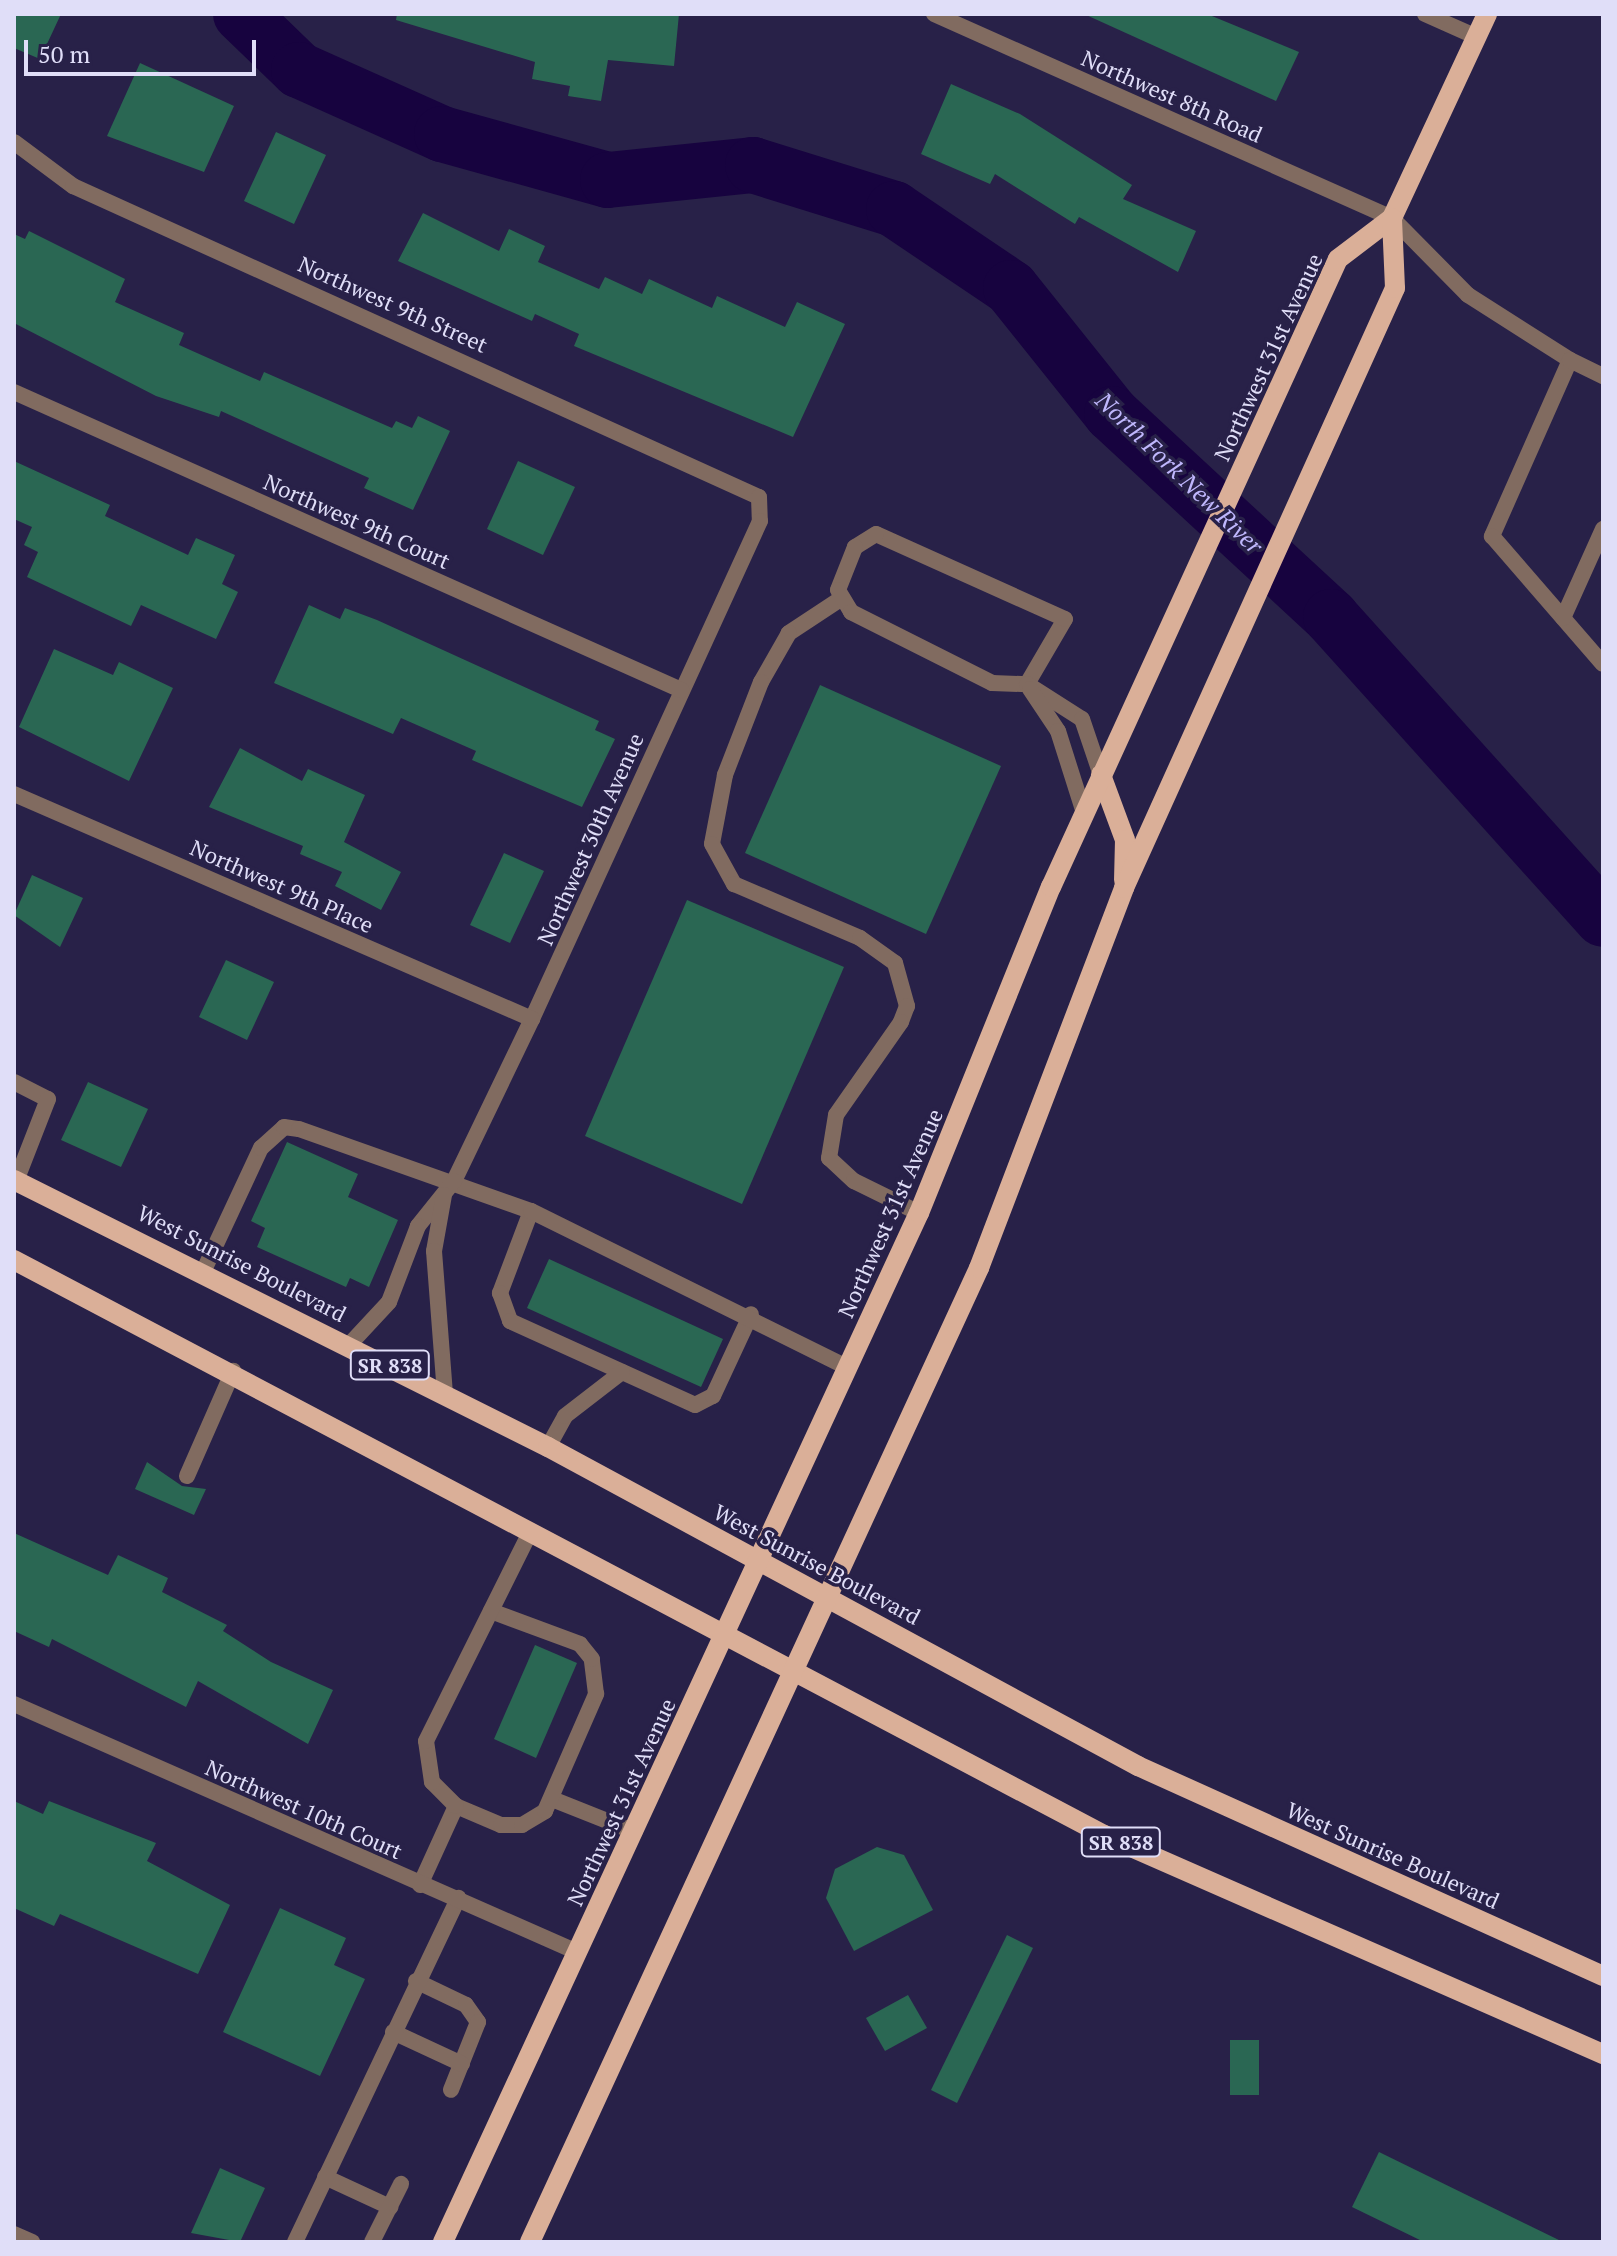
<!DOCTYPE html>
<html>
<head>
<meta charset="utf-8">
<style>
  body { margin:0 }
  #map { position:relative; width:1617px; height:2256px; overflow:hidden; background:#282148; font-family:"PT Serif",serif }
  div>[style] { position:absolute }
  .river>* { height:56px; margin:-28px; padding:0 28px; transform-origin:28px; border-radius:28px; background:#17033f }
  .building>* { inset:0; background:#2a6753 }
  .lane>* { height:16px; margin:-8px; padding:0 8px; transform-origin:8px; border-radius:8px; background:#816b60 }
  .street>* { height:16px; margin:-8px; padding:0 8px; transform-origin:8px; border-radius:8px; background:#816b60 }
  .primary>* { height:20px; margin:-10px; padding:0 10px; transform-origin:10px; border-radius:10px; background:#daaf98 }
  span { translate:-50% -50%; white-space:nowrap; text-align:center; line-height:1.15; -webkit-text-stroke:7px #282148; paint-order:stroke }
  .shield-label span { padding:2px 6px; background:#282148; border:2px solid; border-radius:6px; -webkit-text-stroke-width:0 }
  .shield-label { font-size:20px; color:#e0def8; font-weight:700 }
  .street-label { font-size:22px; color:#e0def8 }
  .water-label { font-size:24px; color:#bfb7fc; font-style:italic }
  .frame { position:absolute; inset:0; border:16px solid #e0def8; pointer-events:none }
  .scale { position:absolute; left:24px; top:40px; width:232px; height:36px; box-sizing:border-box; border:4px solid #e0def8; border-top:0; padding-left:10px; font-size:24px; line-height:28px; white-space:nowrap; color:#e0def8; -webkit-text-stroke:6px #282148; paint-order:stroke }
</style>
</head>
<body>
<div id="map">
  <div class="river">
    <div style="left:241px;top:14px;width:81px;rotate:44deg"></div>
    <div style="left:299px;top:70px;width:157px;rotate:24.1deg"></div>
    <div style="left:442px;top:134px;width:172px;rotate:15.5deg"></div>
    <div style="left:608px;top:180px;width:146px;rotate:-5.9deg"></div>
    <div style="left:753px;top:165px;width:148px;rotate:17.3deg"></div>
    <div style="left:894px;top:209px;width:141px;rotate:34deg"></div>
    <div style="left:1011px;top:288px;width:161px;rotate:51.3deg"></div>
    <div style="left:1112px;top:414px;width:299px;rotate:42.8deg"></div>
    <div style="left:1331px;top:617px;width:406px;rotate:48deg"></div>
  </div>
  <div class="building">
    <div style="clip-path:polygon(14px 14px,61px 14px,40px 59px,14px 48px)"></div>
    <div style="clip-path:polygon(397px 14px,679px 14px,674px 66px,608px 60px,601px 101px,568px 96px,570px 86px,532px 79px,535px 62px,396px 20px)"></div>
    <div style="clip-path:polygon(1084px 14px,1207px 14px,1299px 52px,1276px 101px)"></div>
    <div style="clip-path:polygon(140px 63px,234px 106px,204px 172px,107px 136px)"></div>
    <div style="clip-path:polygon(951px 84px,1020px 114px,1132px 185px,1123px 199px,1196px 231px,1178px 272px,1079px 217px,1075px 224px,995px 174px,990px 184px,921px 154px)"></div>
    <div style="clip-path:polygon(276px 132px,326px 155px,294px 224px,244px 201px)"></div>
    <div style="clip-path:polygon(423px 213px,499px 251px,509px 229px,545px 246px,538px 262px,599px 289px,605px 277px,642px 294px,649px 279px,712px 308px,717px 296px,785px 327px,797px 302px,845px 324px,793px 437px,574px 346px,579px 334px,535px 314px,532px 321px,398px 261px)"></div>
    <div style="clip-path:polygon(29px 231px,125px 279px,115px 302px,184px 333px,179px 345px,260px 381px,264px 372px,392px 428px,396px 421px,412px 428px,418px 416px,450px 431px,413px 510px,364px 488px,369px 478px,221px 411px,219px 417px,156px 396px,14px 323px,14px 234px,25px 239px)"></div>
    <div style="clip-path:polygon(14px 461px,110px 505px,105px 516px,188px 555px,196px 538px,235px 555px,222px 584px,238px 592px,216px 639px,141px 605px,131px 626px,27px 577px,38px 552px,24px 545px,32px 527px,14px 519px)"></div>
    <div style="clip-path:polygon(518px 461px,575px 487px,543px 555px,487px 529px)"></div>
    <div style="clip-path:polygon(309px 605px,340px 619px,345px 608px,377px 620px,599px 721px,595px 730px,615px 739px,582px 807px,472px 760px,476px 751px,401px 718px,393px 734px,274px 683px)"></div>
    <div style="clip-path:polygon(54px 649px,113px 675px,119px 662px,173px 688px,129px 781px,19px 727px)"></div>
    <div style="clip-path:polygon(820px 685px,1001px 766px,926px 934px,745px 853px)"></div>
    <div style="clip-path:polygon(240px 748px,302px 781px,308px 769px,365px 795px,344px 842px,401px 872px,381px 910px,335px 886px,342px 872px,300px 854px,303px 846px,209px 807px)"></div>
    <div style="clip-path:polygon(504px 853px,544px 871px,510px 943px,470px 925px)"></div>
    <div style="clip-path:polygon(32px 875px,83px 898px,60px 947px,14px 915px)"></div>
    <div style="clip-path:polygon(687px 900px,844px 967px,742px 1204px,585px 1136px)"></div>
    <div style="clip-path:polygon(226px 960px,274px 982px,247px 1040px,199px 1017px)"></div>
    <div style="clip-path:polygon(88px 1082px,148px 1109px,121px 1167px,61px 1140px)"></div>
    <div style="clip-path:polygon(287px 1142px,358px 1174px,348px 1197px,398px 1220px,369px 1287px,350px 1278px,346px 1287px,257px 1247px,265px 1228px,251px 1221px)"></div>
    <div style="clip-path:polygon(549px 1259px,723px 1339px,701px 1387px,527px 1308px)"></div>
    <div style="clip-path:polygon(147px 1462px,182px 1486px,206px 1489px,194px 1515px,135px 1489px)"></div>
    <div style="clip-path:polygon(14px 1533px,108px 1575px,118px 1555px,168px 1578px,162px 1592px,227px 1625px,223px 1631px,271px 1662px,333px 1690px,308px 1744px,198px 1681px,186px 1707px,52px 1639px,49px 1647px,14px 1631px)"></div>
    <div style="clip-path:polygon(535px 1645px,577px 1663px,536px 1758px,494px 1739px)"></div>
    <div style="clip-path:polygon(14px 1801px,43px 1814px,49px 1801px,156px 1843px,147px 1861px,230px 1905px,198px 1974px,60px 1914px,54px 1926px,14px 1908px)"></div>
    <div style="clip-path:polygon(877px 1847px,904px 1855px,933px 1910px,854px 1951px,826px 1898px,835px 1869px)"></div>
    <div style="clip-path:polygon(280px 1908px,346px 1938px,334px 1965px,365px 1979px,320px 2076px,223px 2032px)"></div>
    <div style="clip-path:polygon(1007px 1935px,1033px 1948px,957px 2103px,931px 2090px)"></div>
    <div style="clip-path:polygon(908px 1995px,927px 2028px,885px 2051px,866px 2018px)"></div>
    <div style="clip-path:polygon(1230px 2040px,1259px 2040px,1259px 2095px,1230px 2095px)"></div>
    <div style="clip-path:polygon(1379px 2152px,1563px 2242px,1424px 2242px,1352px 2207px)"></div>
    <div style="clip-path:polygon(220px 2168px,265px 2188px,240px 2242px,191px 2233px)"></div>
  </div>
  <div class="lane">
    <div style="left:1392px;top:218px;width:108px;rotate:45.4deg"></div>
    <div style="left:1468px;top:295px;width:121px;rotate:32.5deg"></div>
    <div style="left:1570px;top:360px;width:193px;rotate:113.9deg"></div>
    <div style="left:1492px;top:536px;width:169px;rotate:49.1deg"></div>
    <div style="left:1570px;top:360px;width:37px;rotate:26deg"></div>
    <div style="left:842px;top:598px;width:64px;rotate:146.6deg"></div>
    <div style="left:789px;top:633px;width:56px;rotate:119.7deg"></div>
    <div style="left:761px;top:682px;width:100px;rotate:111.2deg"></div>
    <div style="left:725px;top:775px;width:70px;rotate:100.7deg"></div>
    <div style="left:712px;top:844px;width:46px;rotate:61.2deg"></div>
    <div style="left:734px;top:884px;width:137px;rotate:23.2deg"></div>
    <div style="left:860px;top:938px;width:43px;rotate:35.5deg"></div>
    <div style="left:895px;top:963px;width:45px;rotate:74.4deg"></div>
    <div style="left:907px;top:1006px;width:17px;rotate:111deg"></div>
    <div style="left:901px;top:1022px;width:113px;rotate:125deg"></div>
    <div style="left:836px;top:1115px;width:44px;rotate:99.2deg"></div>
    <div style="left:829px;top:1158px;width:34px;rotate:43deg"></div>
    <div style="left:854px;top:1181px;width:72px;rotate:26.2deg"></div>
    <div style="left:1563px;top:618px;width:98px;rotate:-65.8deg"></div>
    <div style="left:1027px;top:684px;width:75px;rotate:-59.7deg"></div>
    <div style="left:1065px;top:619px;width:207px;rotate:-155.8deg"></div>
    <div style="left:876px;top:534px;width:25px;rotate:148deg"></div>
    <div style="left:855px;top:547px;width:46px;rotate:111.6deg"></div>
    <div style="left:838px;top:590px;width:26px;rotate:59deg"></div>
    <div style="left:851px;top:612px;width:158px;rotate:26.7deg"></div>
    <div style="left:992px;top:683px;width:35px;rotate:2deg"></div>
    <div style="left:1027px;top:684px;width:65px;rotate:32.5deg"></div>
    <div style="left:1082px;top:719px;width:59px;rotate:71.3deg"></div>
    <div style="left:1030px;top:689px;width:50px;rotate:56.3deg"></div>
    <div style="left:1058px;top:731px;width:86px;rotate:72.4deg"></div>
    <div style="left:14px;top:1082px;width:38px;rotate:27deg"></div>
    <div style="left:48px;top:1099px;width:88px;rotate:111.3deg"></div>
    <div style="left:531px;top:1211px;width:88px;rotate:110.7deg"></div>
    <div style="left:500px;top:1293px;width:30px;rotate:70deg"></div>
    <div style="left:510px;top:1321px;width:203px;rotate:24.4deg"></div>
    <div style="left:695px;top:1405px;width:20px;rotate:-27deg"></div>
    <div style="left:713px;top:1396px;width:90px;rotate:-65.1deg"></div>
    <div style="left:204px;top:1270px;width:135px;rotate:-65deg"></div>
    <div style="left:261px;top:1148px;width:31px;rotate:-42deg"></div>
    <div style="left:284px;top:1127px;width:15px;rotate:8deg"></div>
    <div style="left:299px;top:1129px;width:246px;rotate:19.5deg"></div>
    <div style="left:531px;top:1211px;width:352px;rotate:26.3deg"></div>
    <div style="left:548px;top:1447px;width:35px;rotate:-61deg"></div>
    <div style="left:565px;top:1416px;width:72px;rotate:-37.7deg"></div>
    <div style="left:187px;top:1476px;width:115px;rotate:-66.3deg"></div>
    <div style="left:552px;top:1799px;width:89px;rotate:21.7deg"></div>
    <div style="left:456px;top:1806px;width:49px;rotate:22.9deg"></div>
    <div style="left:501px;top:1825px;width:21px"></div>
    <div style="left:522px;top:1825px;width:27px;rotate:-31deg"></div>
    <div style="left:545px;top:1811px;width:128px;rotate:-66.4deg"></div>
    <div style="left:596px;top:1694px;width:35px;rotate:-97deg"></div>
    <div style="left:592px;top:1659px;width:19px;rotate:-129deg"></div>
    <div style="left:580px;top:1644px;width:95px;rotate:-159.7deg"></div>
    <div style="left:420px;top:1885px;width:87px;rotate:-65.5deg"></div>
    <div style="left:456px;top:1806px;width:34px;rotate:-135deg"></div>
    <div style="left:432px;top:1782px;width:41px;rotate:-98.3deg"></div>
    <div style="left:426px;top:1741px;width:233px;rotate:-63.5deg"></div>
    <div style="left:416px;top:1981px;width:55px;rotate:25.6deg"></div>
    <div style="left:466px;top:2005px;width:21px;rotate:55deg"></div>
    <div style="left:478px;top:2022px;width:73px;rotate:111.7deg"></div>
    <div style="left:393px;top:2032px;width:76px;rotate:24.9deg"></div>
    <div style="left:325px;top:2177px;width:72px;rotate:24.8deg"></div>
    <div style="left:295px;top:2242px;width:381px;rotate:-64.6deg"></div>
    <div style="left:372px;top:2242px;width:65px;rotate:-63.4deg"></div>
  </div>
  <div class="street">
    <div style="left:934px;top:14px;width:501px;rotate:24.01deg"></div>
    <div style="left:1425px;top:14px;width:57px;rotate:23.9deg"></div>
    <div style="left:14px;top:142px;width:74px;rotate:36.7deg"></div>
    <div style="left:73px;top:186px;width:753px;rotate:24.39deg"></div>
    <div style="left:759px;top:497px;width:24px;rotate:88deg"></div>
    <div style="left:760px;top:521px;width:548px;rotate:114.6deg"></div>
    <div style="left:532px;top:1019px;width:180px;rotate:115.7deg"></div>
    <div style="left:454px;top:1181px;width:58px;rotate:128.7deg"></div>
    <div style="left:418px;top:1226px;width:81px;rotate:110.9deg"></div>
    <div style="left:389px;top:1302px;width:57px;rotate:132.9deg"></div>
    <div style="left:14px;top:392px;width:731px;rotate:24.07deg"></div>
    <div style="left:14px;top:794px;width:565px;rotate:23.48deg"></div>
    <div style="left:444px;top:1195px;width:57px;rotate:100.1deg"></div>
    <div style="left:434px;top:1251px;width:143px;rotate:85.6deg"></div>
    <div style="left:14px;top:1704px;width:615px;rotate:23.77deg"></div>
    <div style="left:14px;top:2234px;width:20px;rotate:24deg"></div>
  </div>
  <div class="primary">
    <div style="left:1101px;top:775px;width:69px;rotate:69.7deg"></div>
    <div style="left:1125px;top:840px;width:40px;rotate:91.4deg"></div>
    <div style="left:14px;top:1180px;width:597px;rotate:26.57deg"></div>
    <div style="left:548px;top:1447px;width:671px;rotate:28.4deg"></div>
    <div style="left:1138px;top:1766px;width:510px;rotate:24.3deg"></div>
    <div style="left:14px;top:1260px;width:1232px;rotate:27.81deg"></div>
    <div style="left:1104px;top:1835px;width:545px;rotate:23.7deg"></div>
    <div style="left:443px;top:2242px;width:1134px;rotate:-65.18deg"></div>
    <div style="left:919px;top:1213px;width:352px;rotate:-68deg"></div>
    <div style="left:1051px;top:887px;width:690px;rotate:-65.44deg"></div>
    <div style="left:1338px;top:259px;width:68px;rotate:-37.2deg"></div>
    <div style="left:1392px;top:218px;width:225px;rotate:-65deg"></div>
    <div style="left:530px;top:2242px;width:1073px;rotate:-65.25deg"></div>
    <div style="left:979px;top:1268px;width:407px;rotate:-69.1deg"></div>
    <div style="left:1124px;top:888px;width:658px;rotate:-65.69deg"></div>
    <div style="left:1395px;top:288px;width:70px;rotate:-92.5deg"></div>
  </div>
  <div class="shield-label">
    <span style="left:390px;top:1365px">SR 838</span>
    <span style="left:1121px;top:1842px">SR 838</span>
  </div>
  <div class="street-label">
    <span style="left:1172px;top:96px;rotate:24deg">Northwest 8th Road</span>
    <span style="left:393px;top:304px;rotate:24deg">Northwest 9th Street</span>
    <span style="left:1268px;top:357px;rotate:-65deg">Northwest 31st Avenue</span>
    <span style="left:357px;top:521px;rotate:24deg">Northwest 9th Court</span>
    <span style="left:590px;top:839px;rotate:-66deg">Northwest 30th Avenue</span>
    <span style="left:282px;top:886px;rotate:24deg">Northwest 9th Place</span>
    <span style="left:890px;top:1213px;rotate:-66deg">Northwest 31st Avenue</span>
    <span style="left:242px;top:1263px;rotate:27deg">West Sunrise Boulevard</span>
    <span style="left:817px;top:1564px;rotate:28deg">West Sunrise Boulevard</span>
    <span style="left:621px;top:1802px;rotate:-65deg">Northwest 31st Avenue</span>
    <span style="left:304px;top:1809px;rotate:24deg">Northwest 10th Court</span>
    <span style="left:1393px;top:1855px;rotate:24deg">West Sunrise Boulevard</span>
  </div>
  <div class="water-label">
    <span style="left:1179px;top:473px;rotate:44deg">North Fork New River</span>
  </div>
  <div class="frame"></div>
  <div class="scale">50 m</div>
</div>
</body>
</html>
